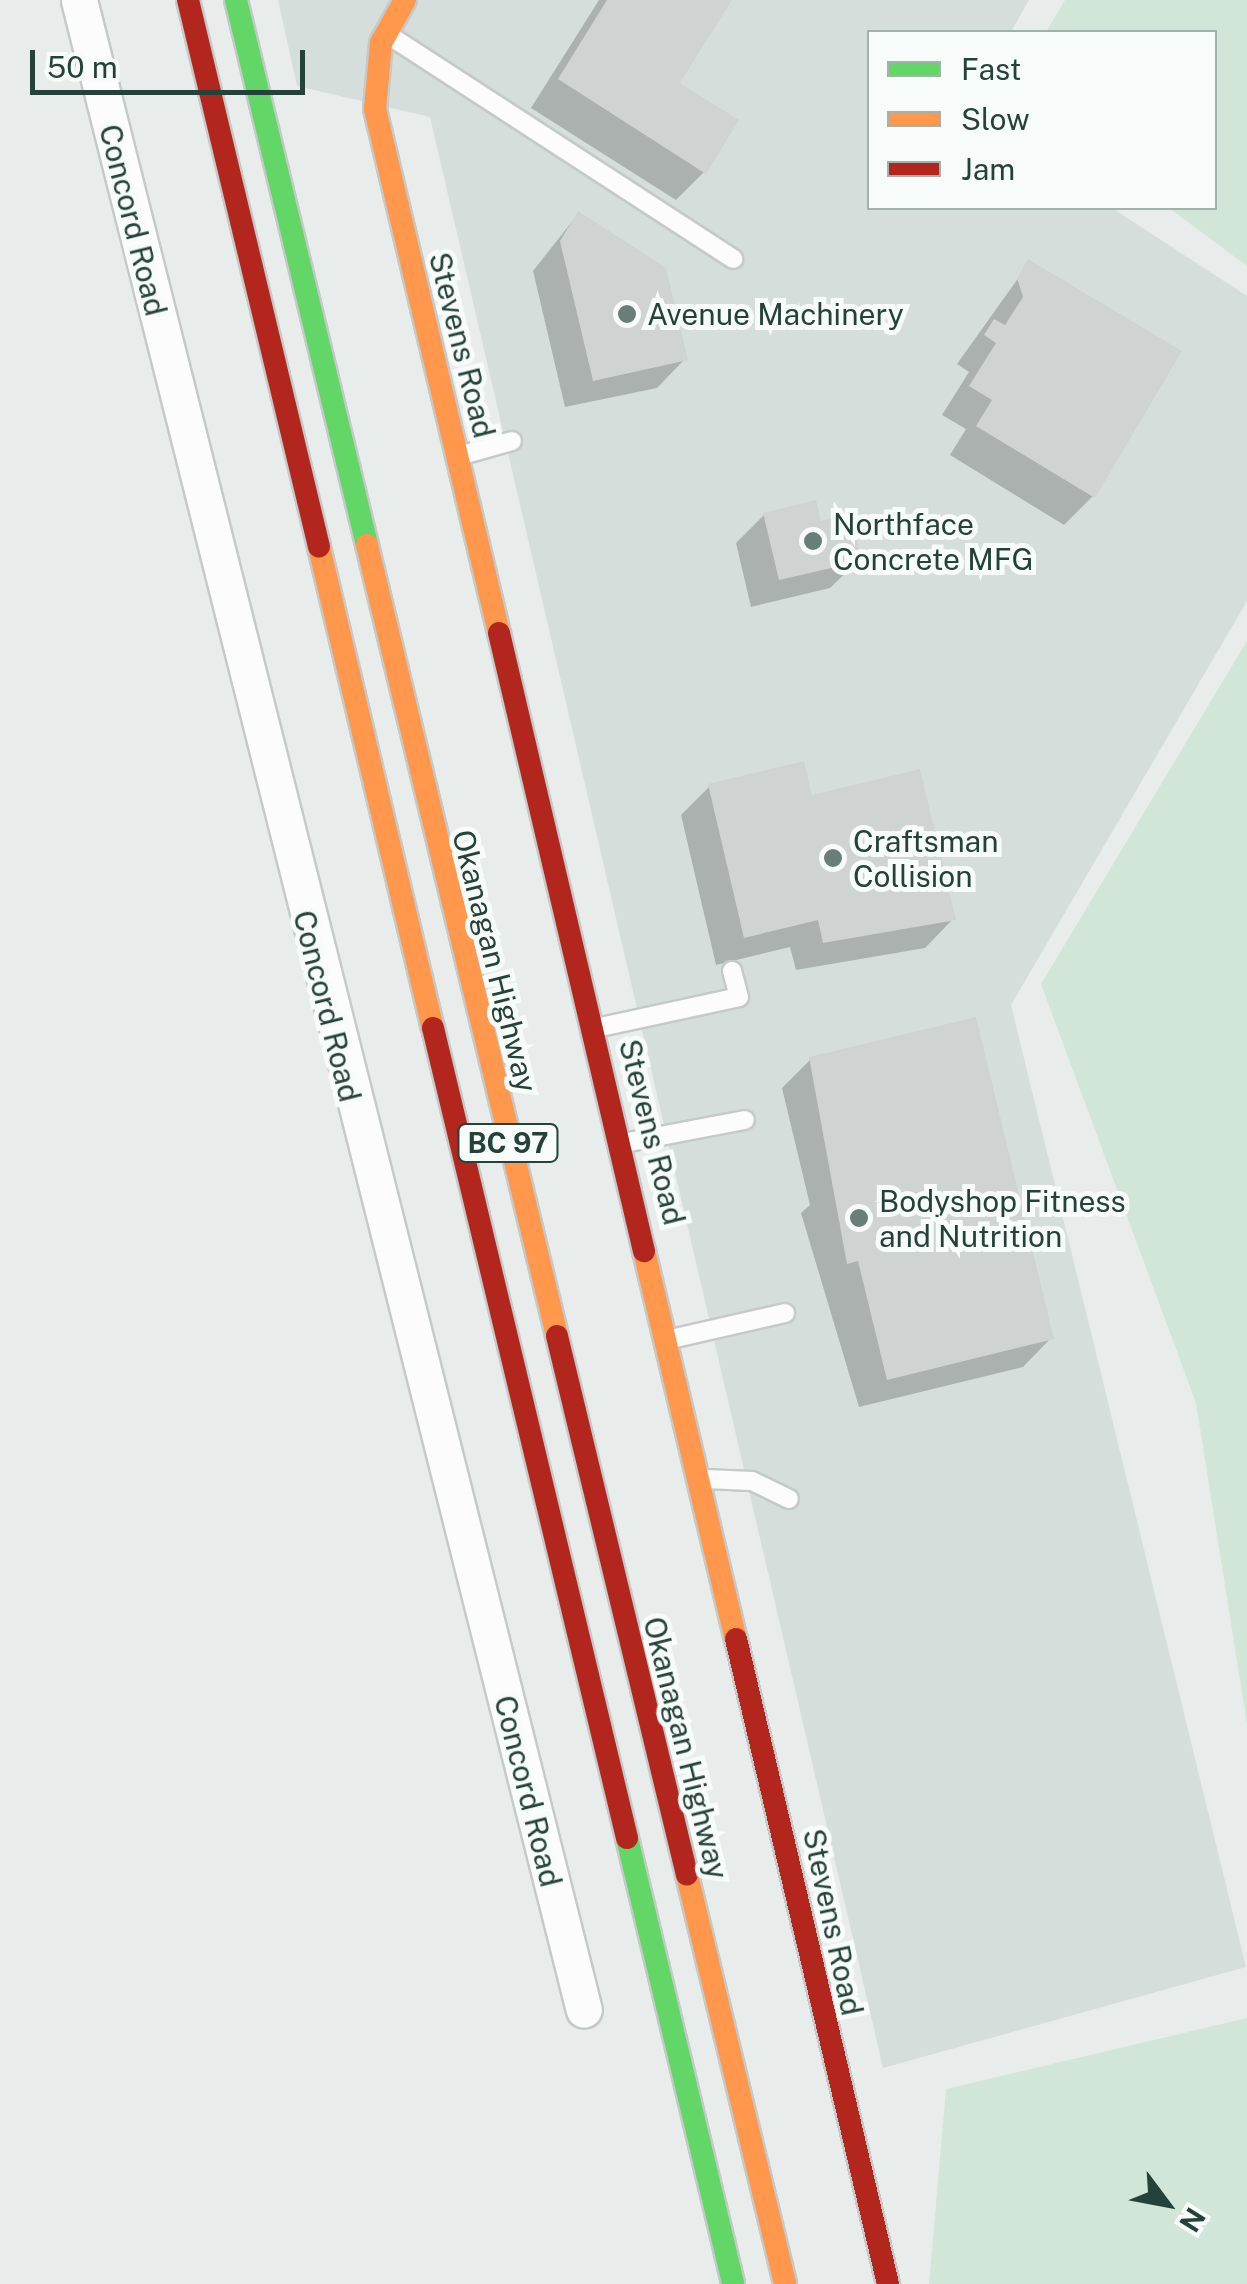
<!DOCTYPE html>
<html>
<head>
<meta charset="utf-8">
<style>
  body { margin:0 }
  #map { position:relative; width:1247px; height:2284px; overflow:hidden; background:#e8edeb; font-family:"Public Sans",sans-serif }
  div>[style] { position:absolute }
  .built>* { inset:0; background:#d6dedb }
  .green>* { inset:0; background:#d1e6d8 }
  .shadow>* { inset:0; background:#0003 }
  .building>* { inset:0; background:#cfd4d2 }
  .roads { filter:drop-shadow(2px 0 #c5cac8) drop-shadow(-2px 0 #c5cac8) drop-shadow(0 2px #c5cac8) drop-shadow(0 -2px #c5cac8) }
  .lane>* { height:18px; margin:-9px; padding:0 9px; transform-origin:9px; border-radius:9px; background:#fcfcfc }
  .street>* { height:35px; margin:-17.5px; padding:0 17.5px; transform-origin:17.5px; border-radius:17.5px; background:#fcfcfc }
  .fast>* { height:22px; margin:-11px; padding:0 11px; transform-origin:11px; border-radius:11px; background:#63d668 }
  .slow>* { height:22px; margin:-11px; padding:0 11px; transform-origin:11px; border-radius:11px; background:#ff974d }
  .jam>* { height:22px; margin:-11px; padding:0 11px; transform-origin:11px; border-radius:11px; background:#b3261e }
  .dots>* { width:28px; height:28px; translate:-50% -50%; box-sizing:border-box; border:5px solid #f7fbf9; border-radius:50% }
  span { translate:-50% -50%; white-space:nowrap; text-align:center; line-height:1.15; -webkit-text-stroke:10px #f7fbf9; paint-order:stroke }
  .shield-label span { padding:2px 8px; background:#f7fbf9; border:2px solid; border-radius:8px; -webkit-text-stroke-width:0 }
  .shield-label { font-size:28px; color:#24423a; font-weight:700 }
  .street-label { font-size:30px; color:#24423a }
  .poi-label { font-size:30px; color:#24423a }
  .left { translate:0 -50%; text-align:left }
  .legend { position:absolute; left:867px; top:30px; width:350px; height:180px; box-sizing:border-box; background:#f7fbf9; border:2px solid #a3b1ad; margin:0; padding:12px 18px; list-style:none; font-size:30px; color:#24423a }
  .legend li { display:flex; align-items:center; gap:20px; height:50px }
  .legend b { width:50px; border:2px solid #a3b1ad }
  .north { position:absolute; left:1117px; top:2154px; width:100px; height:100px; -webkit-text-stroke:8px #f7fbf9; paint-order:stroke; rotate:122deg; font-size:28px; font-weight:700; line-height:40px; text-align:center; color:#24423a }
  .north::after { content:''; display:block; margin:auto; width:35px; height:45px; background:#24423a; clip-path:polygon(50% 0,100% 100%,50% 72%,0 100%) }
  .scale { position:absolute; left:30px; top:50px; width:275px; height:45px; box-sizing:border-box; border:5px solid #24423a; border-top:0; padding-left:12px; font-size:30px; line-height:35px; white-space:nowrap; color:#24423a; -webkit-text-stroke:8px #f7fbf9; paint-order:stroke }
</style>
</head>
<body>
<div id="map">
  <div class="built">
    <div style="clip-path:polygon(278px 0,1029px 0,1011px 32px,870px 32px,870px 208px,1112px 208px,1247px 296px,1247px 601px,1011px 1005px,1246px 1967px,883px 2068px,430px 117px,297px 86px)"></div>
  </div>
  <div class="green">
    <div style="clip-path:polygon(1065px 0,1247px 0,1247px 266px,1169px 208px,1214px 208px,1214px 32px,1046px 32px)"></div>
    <div style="clip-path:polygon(1247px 641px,1247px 1724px,1196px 1403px,1041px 984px)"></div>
    <div style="clip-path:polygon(1247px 2018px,1247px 2284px,929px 2284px,946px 2089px)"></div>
  </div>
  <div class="shadow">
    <div style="clip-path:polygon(599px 0,729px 0,676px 84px,704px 172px,676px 200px,531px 108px)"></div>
    <div style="clip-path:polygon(578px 214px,685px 359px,657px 388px,565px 407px,533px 271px)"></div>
    <div style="clip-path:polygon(1029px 263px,1093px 496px,1064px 525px,950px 455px,966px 429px,942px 415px,969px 372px,957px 364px)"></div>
    <div style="clip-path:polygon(764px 515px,819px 524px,859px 560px,830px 588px,751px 607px,736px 543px)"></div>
    <div style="clip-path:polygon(709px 787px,810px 798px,953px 919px,925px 948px,796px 970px,790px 947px,716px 965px,681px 815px)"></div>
    <div style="clip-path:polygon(810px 1060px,1051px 1338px,1023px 1367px,859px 1407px,801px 1213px,810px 1205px,782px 1088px)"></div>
  </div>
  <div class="building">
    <div style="clip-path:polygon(607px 0,732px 0,680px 83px,739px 120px,706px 174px,558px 79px)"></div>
    <div style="clip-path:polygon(578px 211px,666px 268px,688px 360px,593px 381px,560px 241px)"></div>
    <div style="clip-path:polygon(1028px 259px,1182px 351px,1095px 498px,976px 426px,992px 400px,969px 386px,996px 343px,984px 335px,994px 319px,1005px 325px,1023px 297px,1017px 278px)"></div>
    <div style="clip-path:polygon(816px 500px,821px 521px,851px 514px,862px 561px,779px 580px,763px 513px)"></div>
    <div style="clip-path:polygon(804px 761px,812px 795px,920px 769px,956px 920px,823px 943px,818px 920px,744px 938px,708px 784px)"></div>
    <div style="clip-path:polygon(976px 1017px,1054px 1339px,887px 1380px,858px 1261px,847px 1264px,809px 1057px)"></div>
  </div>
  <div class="roads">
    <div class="lane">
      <div style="left:387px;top:34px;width:413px;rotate:33deg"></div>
      <div style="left:459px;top:456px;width:55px;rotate:-15.8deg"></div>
      <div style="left:596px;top:1028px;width:146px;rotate:-12.2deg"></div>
      <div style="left:739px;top:997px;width:27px;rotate:-105deg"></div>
      <div style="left:624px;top:1143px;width:123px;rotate:-10.8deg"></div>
      <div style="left:671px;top:1339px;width:117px;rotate:-12.8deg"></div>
      <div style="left:705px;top:1479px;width:47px;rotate:2.4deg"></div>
      <div style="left:752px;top:1481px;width:41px;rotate:25.9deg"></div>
    </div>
    <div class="street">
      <div style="left:79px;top:0;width:2072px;rotate:75.9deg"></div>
    </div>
    <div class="fast">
      <div style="left:236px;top:0;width:561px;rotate:76.48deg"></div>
      <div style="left:627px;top:1838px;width:458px;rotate:76.6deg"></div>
    </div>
    <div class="slow">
      <div style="left:405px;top:0;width:49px;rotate:119.2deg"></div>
      <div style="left:381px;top:43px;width:66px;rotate:95.2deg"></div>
      <div style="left:375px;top:109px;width:538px;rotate:76.69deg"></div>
      <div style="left:367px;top:545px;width:813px;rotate:76.49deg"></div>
      <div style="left:319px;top:547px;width:494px;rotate:76.7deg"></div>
      <div style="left:644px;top:1251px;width:399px;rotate:76.7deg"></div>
      <div style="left:687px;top:1875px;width:421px;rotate:76.5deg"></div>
    </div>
    <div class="jam">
      <div style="left:188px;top:0;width:562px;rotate:76.53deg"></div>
      <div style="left:499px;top:633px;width:635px;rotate:76.8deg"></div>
      <div style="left:433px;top:1028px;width:833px;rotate:76.53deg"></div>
      <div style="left:557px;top:1336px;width:554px;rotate:76.44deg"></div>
      <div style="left:736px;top:1639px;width:663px;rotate:76.74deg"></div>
    </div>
  </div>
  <div class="dots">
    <div style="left:627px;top:314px;background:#697e78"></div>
    <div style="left:813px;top:541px;background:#697e78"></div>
    <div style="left:833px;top:858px;background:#697e78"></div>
    <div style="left:859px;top:1218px;background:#697e78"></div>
  </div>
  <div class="shield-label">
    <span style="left:508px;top:1143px">BC 97</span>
  </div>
  <div class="street-label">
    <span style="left:133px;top:220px;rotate:76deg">Concord Road</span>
    <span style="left:462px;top:345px;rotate:76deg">Stevens Road</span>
    <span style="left:495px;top:961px;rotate:76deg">Okanagan Highway</span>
    <span style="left:327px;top:1006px;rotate:76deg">Concord Road</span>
    <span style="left:652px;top:1132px;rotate:76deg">Stevens Road</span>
    <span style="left:686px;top:1748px;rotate:76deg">Okanagan Highway</span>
    <span style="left:528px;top:1791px;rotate:76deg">Concord Road</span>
    <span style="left:833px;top:1922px;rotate:78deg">Stevens Road</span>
  </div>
  <div class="poi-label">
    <span class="left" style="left:647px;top:314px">Avenue Machinery</span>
    <span class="left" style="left:833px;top:541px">Northface<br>Concrete MFG</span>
    <span class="left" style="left:853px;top:858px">Craftsman<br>Collision</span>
    <span class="left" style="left:879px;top:1218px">Bodyshop Fitness<br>and Nutrition</span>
  </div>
  <ul class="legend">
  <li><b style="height:12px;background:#63d668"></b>Fast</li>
  <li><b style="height:12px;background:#ff974d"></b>Slow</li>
  <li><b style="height:12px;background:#b3261e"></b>Jam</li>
  </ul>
  <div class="north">N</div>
  <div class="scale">50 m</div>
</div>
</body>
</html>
